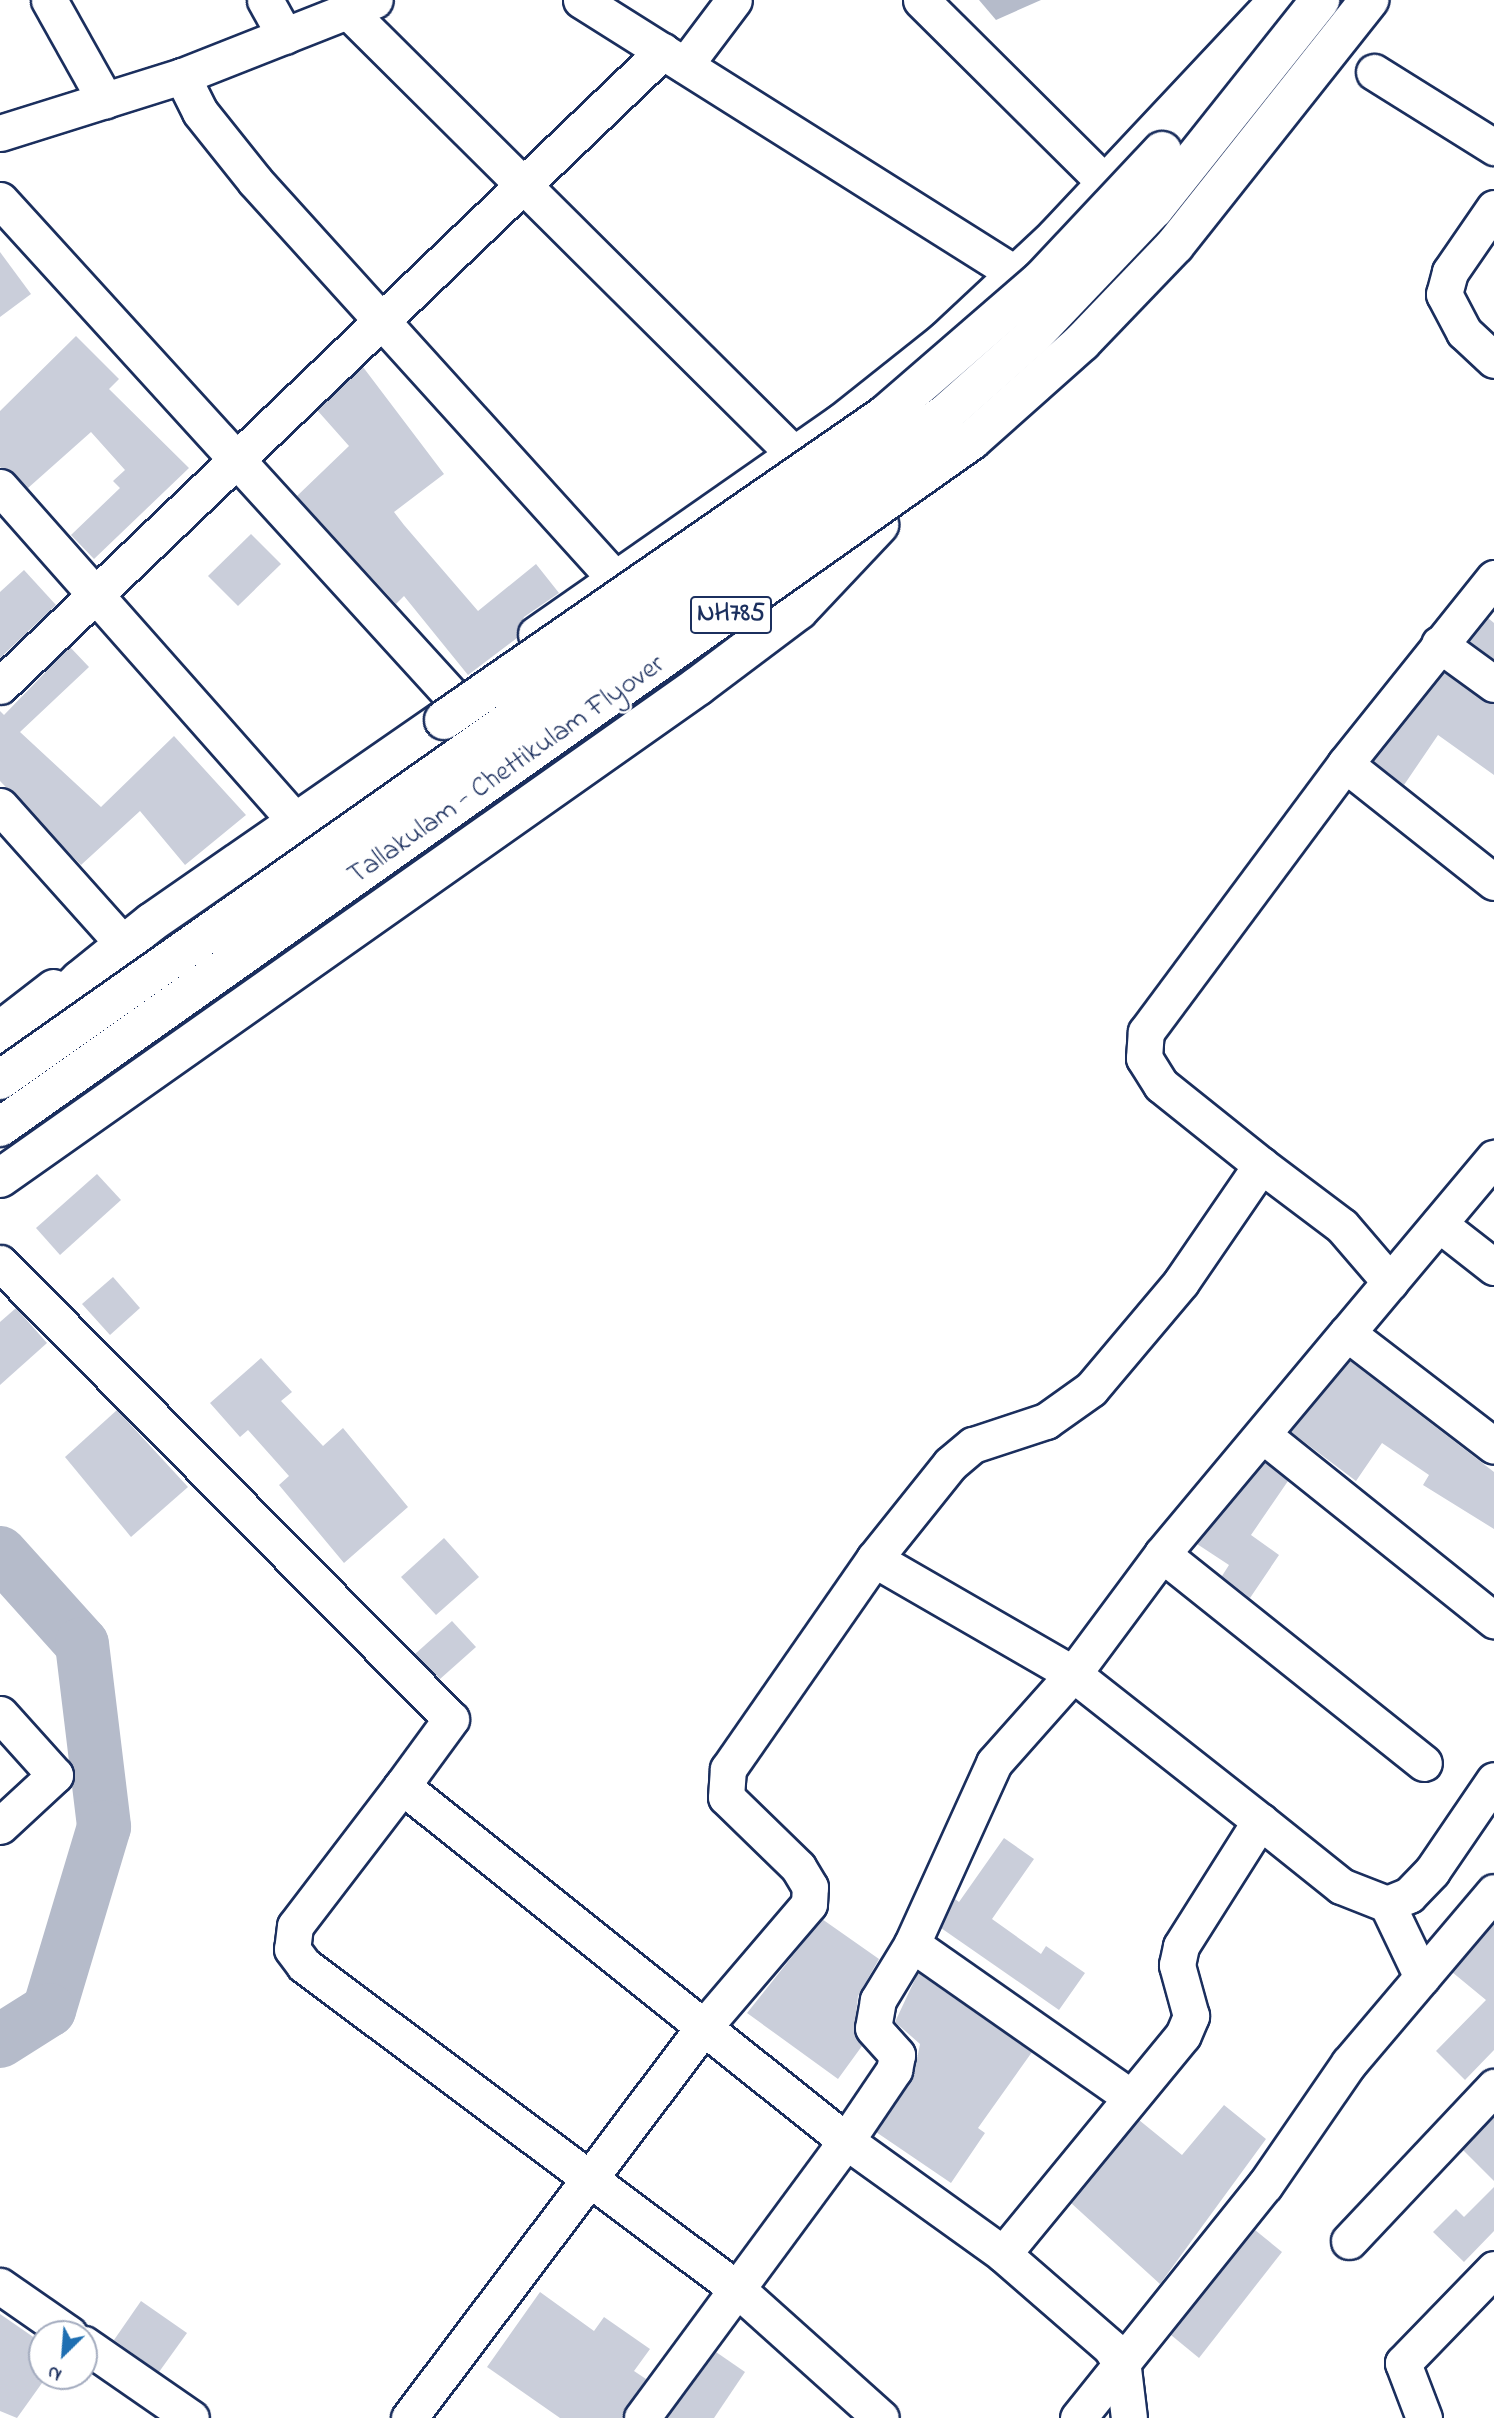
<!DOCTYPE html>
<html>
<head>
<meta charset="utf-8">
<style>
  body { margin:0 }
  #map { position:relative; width:1494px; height:2418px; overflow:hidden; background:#fff; font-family:"Indie Flower",sans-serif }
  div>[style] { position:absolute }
  .water>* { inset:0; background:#b5bbca }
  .river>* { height:54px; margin:-27px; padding:0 27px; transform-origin:27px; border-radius:27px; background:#b5bbca }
  .building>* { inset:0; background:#caceda }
  .roads { filter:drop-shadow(2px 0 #1b2f5e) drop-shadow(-2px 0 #1b2f5e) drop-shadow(0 2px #1b2f5e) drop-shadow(0 -2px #1b2f5e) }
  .street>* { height:35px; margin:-17.5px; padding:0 17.5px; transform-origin:17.5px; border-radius:17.5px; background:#fff }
  .highway>* { height:38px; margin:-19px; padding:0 19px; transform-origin:19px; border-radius:19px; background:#fff }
  .bridges { filter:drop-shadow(2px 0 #1b2f5e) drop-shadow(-2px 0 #1b2f5e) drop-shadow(0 2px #1b2f5e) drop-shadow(0 -2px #1b2f5e) }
  .highway-bridge>* { height:38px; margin:-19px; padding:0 19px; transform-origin:19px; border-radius:19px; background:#fff }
  span { translate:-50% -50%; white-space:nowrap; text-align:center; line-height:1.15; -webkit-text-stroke:5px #fff; paint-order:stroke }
  .shield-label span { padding:2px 5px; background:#fff; border:2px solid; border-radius:5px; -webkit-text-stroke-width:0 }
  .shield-label { font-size:26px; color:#1b2f5e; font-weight:700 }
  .street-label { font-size:28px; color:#1b2f5e }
  .north { position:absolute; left:28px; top:2320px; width:70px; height:70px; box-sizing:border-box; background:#fff; border:2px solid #a4acbf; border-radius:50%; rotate:205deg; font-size:19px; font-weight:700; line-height:28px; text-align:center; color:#1b2f5e }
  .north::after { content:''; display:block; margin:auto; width:24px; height:32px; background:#1f6fb2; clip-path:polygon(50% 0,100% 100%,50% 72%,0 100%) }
</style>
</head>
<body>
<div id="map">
  <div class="water">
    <div style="clip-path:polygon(979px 0,1041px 0,996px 20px)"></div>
  </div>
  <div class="river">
    <div style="left:0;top:1553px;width:122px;rotate:48deg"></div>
    <div style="left:82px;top:1644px;width:184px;rotate:83.1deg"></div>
    <div style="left:104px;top:1827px;width:191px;rotate:106.7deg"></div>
    <div style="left:49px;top:2010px;width:58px;rotate:147.7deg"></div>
  </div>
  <div class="building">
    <div style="clip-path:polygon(0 252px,31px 294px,0 317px)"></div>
    <div style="clip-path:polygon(76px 336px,119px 379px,109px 389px,189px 468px,94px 559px,71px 535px,120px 488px,113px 481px,125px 470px,91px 432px,28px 488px,0 467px,0 411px)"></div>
    <div style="clip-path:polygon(363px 367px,444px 474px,394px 512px,404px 525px,478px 611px,536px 564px,559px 593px,524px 617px,517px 638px,468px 675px,404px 596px,396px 604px,297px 496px,349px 446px,317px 410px)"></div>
    <div style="clip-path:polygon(251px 534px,281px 564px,238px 606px,208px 576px)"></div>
    <div style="clip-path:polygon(24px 570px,56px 605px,0 658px,0 592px)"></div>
    <div style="clip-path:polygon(1488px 618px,1494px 623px,1494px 659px,1469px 641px)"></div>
    <div style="clip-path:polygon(70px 647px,89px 667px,20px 732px,101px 807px,174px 736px,246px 815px,185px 865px,140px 811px,81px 865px,0 781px,0 711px,4px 715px)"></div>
    <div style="clip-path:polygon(1444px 673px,1494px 704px,1494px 775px,1438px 735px,1404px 785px,1373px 761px)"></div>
    <div style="clip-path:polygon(97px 1174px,121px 1200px,60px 1255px,36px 1228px)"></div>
    <div style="clip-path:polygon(113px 1277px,140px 1308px,110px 1335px,82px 1304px)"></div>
    <div style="clip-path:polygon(16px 1308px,47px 1343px,0 1385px,0 1322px)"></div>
    <div style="clip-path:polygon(261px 1358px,292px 1392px,281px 1401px,323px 1446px,343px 1428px,408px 1507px,344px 1563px,279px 1485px,289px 1476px,248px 1430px,240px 1437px,210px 1403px)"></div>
    <div style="clip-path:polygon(1350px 1361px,1494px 1472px,1494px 1529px,1423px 1485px,1429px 1475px,1382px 1443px,1356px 1481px,1291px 1432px)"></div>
    <div style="clip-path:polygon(117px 1410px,188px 1487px,131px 1537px,65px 1457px)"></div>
    <div style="clip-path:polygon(1265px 1462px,1288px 1481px,1251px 1535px,1279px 1555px,1250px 1598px,1222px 1576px,1229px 1565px,1197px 1544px)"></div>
    <div style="clip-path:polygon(444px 1538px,479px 1577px,436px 1615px,401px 1577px)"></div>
    <div style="clip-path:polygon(452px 1621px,476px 1647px,440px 1679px,415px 1654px)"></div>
    <div style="clip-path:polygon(1004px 1838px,1034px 1859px,992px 1919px,1041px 1954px,1046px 1946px,1085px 1973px,1059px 2010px,941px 1928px,955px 1899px,959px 1902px)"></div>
    <div style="clip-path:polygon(822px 1919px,879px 1959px,858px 1996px,854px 2033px,862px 2046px,838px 2079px,747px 2013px)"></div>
    <div style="clip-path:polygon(1494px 1923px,1494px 2050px,1465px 2080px,1436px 2051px,1486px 2000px,1452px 1972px)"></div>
    <div style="clip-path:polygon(918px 1973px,1032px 2052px,978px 2128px,985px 2133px,951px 2183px,876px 2132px,914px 2074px,920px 2044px,895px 2022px)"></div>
    <div style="clip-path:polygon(1224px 2105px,1266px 2139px,1160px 2284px,1071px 2203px,1139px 2120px,1182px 2155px)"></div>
    <div style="clip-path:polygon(1494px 2116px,1494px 2181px,1463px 2150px)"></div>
    <div style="clip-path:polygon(1494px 2187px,1494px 2231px,1464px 2262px,1433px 2232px,1456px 2209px,1464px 2217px)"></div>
    <div style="clip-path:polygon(1255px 2230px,1282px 2252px,1199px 2358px,1171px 2335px)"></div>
    <div style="clip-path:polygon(540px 2292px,594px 2331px,604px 2317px,650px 2349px,634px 2371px,646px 2379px,622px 2418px,560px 2418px,487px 2367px)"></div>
    <div style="clip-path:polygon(141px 2301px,187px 2333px,159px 2372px,114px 2340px)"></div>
    <div style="clip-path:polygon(0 2314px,42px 2343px,42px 2383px,17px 2418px,0 2411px)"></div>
    <div style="clip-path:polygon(716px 2352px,745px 2372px,714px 2418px,667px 2418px)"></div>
  </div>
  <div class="roads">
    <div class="street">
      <div style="left:49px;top:0;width:115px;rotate:60.8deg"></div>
      <div style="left:265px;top:0;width:41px;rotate:60.9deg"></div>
      <div style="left:581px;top:0;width:514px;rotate:32.21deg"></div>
      <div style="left:921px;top:0;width:258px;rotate:44.8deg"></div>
      <div style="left:348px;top:11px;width:629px;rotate:44.81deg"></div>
      <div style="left:685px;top:65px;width:81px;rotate:-53deg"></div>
      <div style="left:1374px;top:72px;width:142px;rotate:32deg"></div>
      <div style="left:182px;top:76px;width:40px;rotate:63.4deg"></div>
      <div style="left:200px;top:112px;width:88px;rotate:51.4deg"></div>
      <div style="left:255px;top:181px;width:557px;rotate:47.84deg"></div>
      <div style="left:0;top:133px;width:191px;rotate:-17.4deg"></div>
      <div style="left:182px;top:76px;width:207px;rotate:-21.5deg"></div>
      <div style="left:0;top:200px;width:671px;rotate:47.66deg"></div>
      <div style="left:1494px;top:208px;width:78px;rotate:124.5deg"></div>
      <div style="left:1450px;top:272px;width:23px;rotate:105deg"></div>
      <div style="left:1444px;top:294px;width:43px;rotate:62.2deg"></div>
      <div style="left:1464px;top:332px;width:41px;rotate:43deg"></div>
      <div style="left:0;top:487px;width:436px;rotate:48.5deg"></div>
      <div style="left:1494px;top:578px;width:238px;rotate:128.7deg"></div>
      <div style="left:1345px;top:764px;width:190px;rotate:38.4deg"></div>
      <div style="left:536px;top:634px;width:371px;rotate:-34.9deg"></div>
      <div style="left:840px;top:422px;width:132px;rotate:-38.5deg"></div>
      <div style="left:943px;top:340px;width:152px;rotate:-43.1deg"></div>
      <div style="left:1054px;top:236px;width:324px;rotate:-46.8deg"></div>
      <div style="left:1439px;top:644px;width:68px;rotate:36deg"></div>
      <div style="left:0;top:686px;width:918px;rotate:-43.76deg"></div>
      <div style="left:0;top:806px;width:177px;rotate:48.2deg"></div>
      <div style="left:0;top:1028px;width:67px;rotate:-37.7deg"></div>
      <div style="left:1261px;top:1165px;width:101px;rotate:37deg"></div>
      <div style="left:1342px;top:1226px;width:74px;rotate:49.4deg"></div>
      <div style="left:1439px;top:1224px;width:70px;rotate:38deg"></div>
      <div style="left:0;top:1263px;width:641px;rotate:45.32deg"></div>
      <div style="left:451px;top:1719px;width:83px;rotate:126.2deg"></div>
      <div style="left:402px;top:1786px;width:568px;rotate:38.64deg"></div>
      <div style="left:846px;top:2141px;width:193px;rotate:35.7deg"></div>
      <div style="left:1003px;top:2254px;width:283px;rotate:-50.6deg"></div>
      <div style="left:1183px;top:2035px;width:21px;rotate:-67deg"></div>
      <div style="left:1191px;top:2016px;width:53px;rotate:-105.4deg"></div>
      <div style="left:1177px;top:1965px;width:19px;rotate:-78deg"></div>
      <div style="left:1181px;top:1946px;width:148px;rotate:-57.7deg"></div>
      <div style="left:1260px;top:1821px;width:238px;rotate:-141.8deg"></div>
      <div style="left:1073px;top:1674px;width:119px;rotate:131.6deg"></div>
      <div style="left:994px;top:1763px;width:199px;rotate:114.4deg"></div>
      <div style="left:912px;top:1944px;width:66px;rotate:121.3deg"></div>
      <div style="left:878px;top:2000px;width:28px;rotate:100deg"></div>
      <div style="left:873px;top:2028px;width:36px;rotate:48deg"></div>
      <div style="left:897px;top:2055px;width:15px;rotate:101deg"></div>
      <div style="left:894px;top:2070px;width:86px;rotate:124.1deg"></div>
      <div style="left:846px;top:2141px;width:344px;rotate:126.4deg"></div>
      <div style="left:1347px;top:1333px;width:229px;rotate:-50deg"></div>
      <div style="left:1264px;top:1436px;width:295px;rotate:38.7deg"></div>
      <div style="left:1162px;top:1554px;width:335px;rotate:38.6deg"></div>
      <div style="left:874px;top:1559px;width:122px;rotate:-51.3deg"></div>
      <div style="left:950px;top:1464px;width:30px;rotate:-40deg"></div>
      <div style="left:973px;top:1445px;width:77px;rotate:-18.2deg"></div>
      <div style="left:1046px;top:1421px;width:55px;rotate:-35.4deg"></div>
      <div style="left:1091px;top:1389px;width:140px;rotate:-49.9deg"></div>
      <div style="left:1181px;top:1282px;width:142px;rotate:-55.6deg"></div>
      <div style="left:1261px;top:1165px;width:128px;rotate:-141.3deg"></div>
      <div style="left:1161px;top:1085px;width:32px;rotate:-122deg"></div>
      <div style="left:1144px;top:1058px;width:26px;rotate:-86deg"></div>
      <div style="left:1146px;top:1032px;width:334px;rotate:-53.4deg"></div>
      <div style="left:0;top:1714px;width:82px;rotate:48deg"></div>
      <div style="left:55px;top:1775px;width:75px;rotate:137.2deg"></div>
      <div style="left:402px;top:1786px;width:176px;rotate:127.4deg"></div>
      <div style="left:295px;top:1926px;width:23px;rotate:97deg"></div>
      <div style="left:292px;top:1949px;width:20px;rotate:53deg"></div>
      <div style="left:304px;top:1965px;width:541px;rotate:36.81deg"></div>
      <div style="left:737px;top:2289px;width:193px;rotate:41.9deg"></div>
      <div style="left:1260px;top:1821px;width:104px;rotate:38.7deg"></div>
      <div style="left:1341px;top:1886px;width:49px;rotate:21.4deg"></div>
      <div style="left:1387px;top:1904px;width:24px;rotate:-22deg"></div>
      <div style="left:1409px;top:1895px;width:33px;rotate:-46deg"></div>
      <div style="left:1432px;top:1871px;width:110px;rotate:-55.7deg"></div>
      <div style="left:1387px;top:1904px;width:81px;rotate:64.4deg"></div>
      <div style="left:912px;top:1944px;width:264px;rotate:35deg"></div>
      <div style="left:1349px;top:2241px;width:212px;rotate:-46.7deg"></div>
      <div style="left:1003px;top:2254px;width:143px;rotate:41deg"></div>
      <div style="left:1111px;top:2348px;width:23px;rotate:59deg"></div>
      <div style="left:1123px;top:2368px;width:50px;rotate:83.2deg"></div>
      <div style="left:0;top:2286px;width:84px;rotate:34.8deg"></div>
      <div style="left:84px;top:2344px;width:130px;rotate:34.7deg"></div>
      <div style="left:409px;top:2418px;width:488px;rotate:-53deg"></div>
      <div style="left:703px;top:2028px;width:163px;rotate:-49.5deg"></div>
      <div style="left:809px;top:1904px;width:17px;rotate:-87deg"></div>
      <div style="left:810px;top:1887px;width:23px;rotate:-121deg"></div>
      <div style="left:798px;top:1867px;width:100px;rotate:-135.8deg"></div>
      <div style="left:726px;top:1797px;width:28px;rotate:-86deg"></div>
      <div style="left:728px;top:1769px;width:256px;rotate:-55.2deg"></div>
      <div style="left:874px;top:1559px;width:230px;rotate:30deg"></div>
      <div style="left:1073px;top:1674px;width:149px;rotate:-53.4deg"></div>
      <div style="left:1162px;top:1554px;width:288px;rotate:-50.1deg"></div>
      <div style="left:1347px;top:1333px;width:185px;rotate:37.5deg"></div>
      <div style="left:1078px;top:2418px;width:299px;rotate:-51.3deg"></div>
      <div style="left:1265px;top:2185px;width:148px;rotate:-55.5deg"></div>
      <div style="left:1349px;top:2063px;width:224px;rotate:-49.7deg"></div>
      <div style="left:1424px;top:2418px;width:59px;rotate:-110.9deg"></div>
      <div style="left:1403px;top:2363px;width:131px;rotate:-45.9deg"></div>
    </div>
    <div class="highway">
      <div style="left:1162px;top:151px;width:207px;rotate:-47deg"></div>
      <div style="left:0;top:1058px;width:112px;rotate:-44.3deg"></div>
      <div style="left:80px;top:980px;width:92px;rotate:-38.9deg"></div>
      <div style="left:152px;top:922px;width:355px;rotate:-34.7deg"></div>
      <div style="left:0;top:1178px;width:854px;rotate:-35.18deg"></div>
      <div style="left:698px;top:686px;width:126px;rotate:-37deg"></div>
      <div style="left:799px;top:610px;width:117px;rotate:-46.7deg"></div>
    </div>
  </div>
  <div class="bridges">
    <div class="highway-bridge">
      <div style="left:444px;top:720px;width:536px;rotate:-34.67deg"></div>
      <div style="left:885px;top:415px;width:206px;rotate:-40.9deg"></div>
      <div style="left:1041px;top:280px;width:177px;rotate:-46.8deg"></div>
      <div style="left:0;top:1080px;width:1156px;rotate:-35.17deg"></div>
      <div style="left:945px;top:414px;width:118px;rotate:-41.6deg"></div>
      <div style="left:1033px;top:336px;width:175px;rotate:-46.4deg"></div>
      <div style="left:1154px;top:209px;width:267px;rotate:-51.5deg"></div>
      <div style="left:0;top:1127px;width:1190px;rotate:-35.25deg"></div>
      <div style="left:972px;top:440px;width:147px;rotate:-41.7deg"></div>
      <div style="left:1082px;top:342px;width:134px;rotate:-46.2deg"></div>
      <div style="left:1175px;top:245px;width:313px;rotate:-51.6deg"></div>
    </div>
  </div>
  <div class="shield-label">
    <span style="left:731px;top:615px">NH785</span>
  </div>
  <div class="street-label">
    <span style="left:507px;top:771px;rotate:-35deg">Tallakulam - Chettikulam Flyover</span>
  </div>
  <div class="north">N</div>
</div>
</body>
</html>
